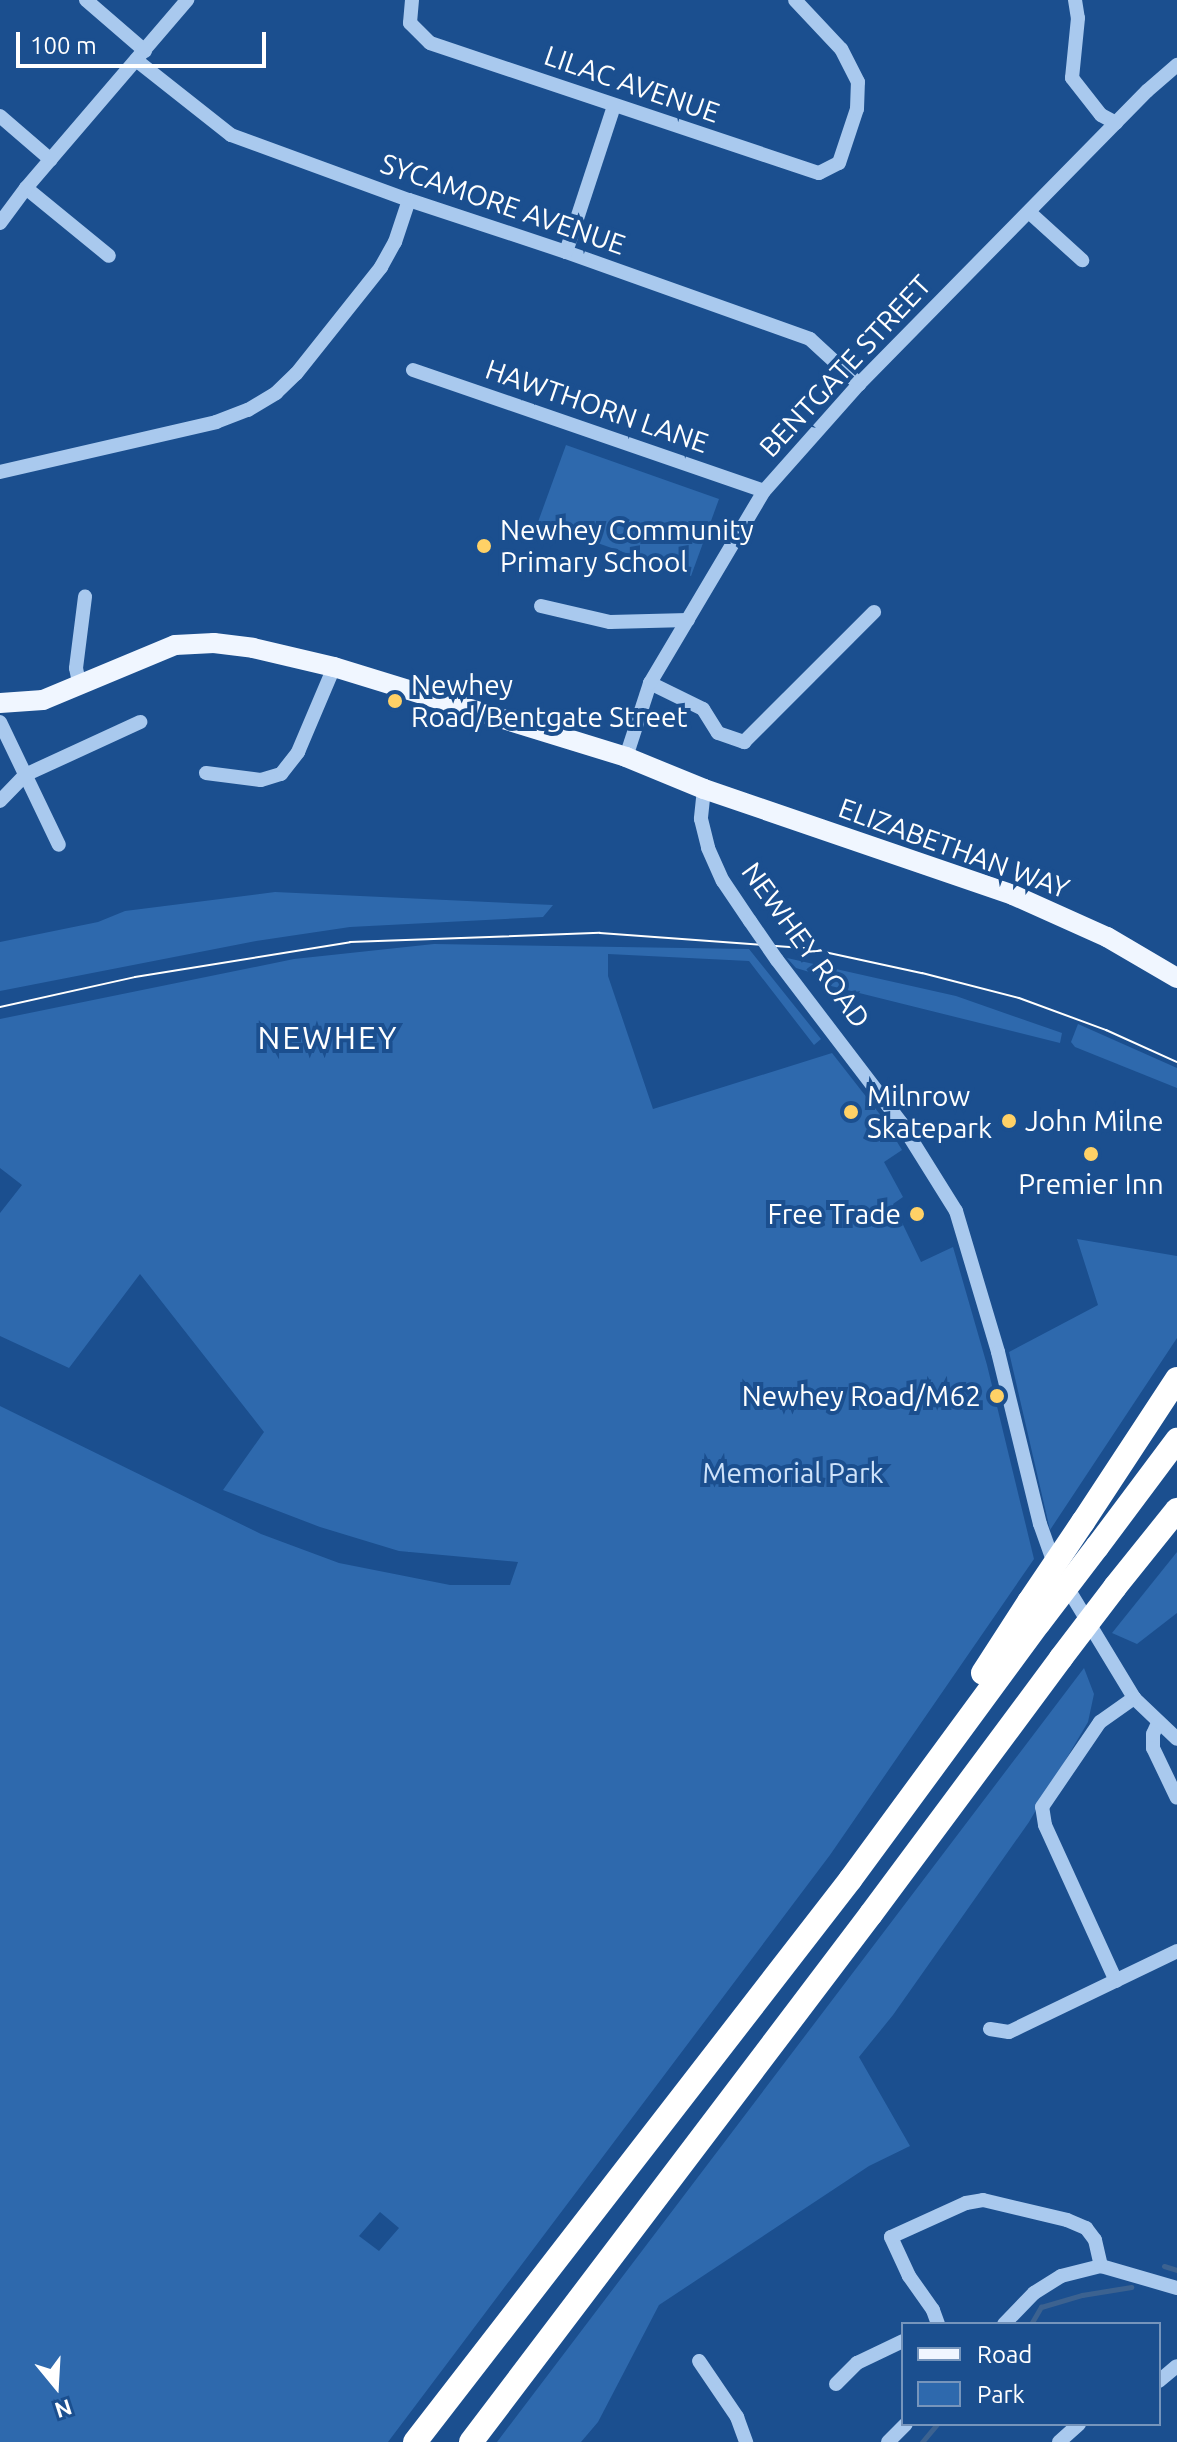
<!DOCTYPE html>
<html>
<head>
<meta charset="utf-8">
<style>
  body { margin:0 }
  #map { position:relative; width:1177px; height:2442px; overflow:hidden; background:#1b4f8f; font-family:Ubuntu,sans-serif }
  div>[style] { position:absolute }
  .green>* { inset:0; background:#2e69ad }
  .stream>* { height:5px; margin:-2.5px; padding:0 2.5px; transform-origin:2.5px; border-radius:2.5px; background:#3c6290 }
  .minor>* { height:14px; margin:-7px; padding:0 7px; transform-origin:7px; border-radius:7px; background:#a9c9ee }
  .major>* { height:20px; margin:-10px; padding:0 10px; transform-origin:10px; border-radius:10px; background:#f0f6ff }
  .highway>* { height:24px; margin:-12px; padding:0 12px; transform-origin:12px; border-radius:12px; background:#fff }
  .tram>* { height:2px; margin:-1px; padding:0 1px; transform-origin:1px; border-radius:1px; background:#fff }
  .minor-bridge>* { height:14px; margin:-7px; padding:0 7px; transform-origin:7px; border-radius:7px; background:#a9c9ee }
  .highway-bridge>* { height:24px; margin:-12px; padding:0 12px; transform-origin:12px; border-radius:12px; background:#fff }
  .dots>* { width:22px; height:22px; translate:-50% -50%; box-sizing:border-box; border:4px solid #1b4f8f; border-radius:50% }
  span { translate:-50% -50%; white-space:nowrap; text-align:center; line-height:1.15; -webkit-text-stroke:8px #1b4f8f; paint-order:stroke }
  .street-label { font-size:28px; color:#fff }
  .poi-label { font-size:28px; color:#fff }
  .left { translate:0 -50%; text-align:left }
  .right { translate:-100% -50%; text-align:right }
  .park-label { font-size:28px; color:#cfe3fa }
  .quarter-label { font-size:32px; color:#fff; letter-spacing:2px }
  .legend { position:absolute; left:901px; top:2322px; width:260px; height:104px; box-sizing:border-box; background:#1b4f8f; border:2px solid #7695bc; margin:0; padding:10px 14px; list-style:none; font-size:24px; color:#fff }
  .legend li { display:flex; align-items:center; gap:16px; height:40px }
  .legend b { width:40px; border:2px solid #7695bc }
  .north { position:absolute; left:16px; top:2346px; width:80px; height:80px; -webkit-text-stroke:6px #1b4f8f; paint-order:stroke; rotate:162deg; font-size:22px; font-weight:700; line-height:32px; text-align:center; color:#fff }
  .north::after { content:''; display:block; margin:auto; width:28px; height:36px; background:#fff; clip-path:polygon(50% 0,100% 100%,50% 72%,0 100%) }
  .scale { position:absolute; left:16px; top:32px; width:250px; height:36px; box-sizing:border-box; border:4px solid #fff; border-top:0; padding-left:10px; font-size:24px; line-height:28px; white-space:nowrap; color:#fff; -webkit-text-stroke:6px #1b4f8f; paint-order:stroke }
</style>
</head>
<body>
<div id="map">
  <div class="green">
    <div style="clip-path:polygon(566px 445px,719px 499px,691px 576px,538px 522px)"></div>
    <div style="clip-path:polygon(275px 892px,553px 905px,543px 917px,350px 927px,256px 941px,0 991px,0 942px,98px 922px,125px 911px)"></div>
    <div style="clip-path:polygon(evenodd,434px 944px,749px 949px,821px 1039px,814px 1045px,749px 961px,608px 954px,608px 976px,653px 1109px,832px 1053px,882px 1117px,902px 1150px,884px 1162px,903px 1197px,893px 1204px,921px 1262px,953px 1247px,987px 1365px,1034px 1559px,830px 1855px,388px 2442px,0 2442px,0 1406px,261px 1534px,339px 1563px,450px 1585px,510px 1585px,518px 1562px,399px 1551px,320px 1527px,223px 1490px,264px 1432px,140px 1274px,69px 1368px,0 1336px,0 1213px,22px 1185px,0 1168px,0 1019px,294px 959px,434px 944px,380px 2212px,399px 2228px,379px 2251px,359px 2236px,380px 2212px)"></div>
    <div style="clip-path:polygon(787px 958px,956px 996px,1062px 1033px,1060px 1043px,823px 984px,816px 974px,796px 968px)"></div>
    <div style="clip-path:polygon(1078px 1024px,1177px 1068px,1177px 1088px,1075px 1047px,1071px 1042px)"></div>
    <div style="clip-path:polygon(1077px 1239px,1177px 1256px,1177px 1338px,1050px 1530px,1009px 1352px,1098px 1305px)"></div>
    <div style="clip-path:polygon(1177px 1552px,1177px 1613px,1137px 1644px,1112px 1633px)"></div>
    <div style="clip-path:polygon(1084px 1668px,1094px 1694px,1088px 1722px,1029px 1822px,893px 2015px,859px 2057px,910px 2146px,869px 2166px,659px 2305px,598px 2422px,581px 2442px,497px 2442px)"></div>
  </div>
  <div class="stream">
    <div style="left:1164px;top:2266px;width:14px;rotate:17deg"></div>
    <div style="left:1031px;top:2324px;width:20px;rotate:-60deg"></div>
    <div style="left:1041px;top:2307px;width:43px;rotate:-16.3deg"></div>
    <div style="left:1082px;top:2295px;width:50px;rotate:-9.3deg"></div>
    <div style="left:922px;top:2442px;width:23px;rotate:-50deg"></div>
  </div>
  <div class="minor">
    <div style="left:86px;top:0;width:78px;rotate:40.8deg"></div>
    <div style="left:412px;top:0;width:23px;rotate:95deg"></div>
    <div style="left:410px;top:23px;width:28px;rotate:45deg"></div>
    <div style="left:430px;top:43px;width:410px;rotate:18.5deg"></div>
    <div style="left:819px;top:173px;width:22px;rotate:-27deg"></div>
    <div style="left:839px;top:163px;width:57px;rotate:-71.6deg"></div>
    <div style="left:857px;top:109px;width:27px;rotate:-88deg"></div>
    <div style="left:858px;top:82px;width:37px;rotate:-117deg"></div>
    <div style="left:841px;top:49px;width:67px;rotate:-133.2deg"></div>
    <div style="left:1075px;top:0;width:18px;rotate:81deg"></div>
    <div style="left:1078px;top:18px;width:60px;rotate:95.7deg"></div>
    <div style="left:1072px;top:78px;width:47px;rotate:51.9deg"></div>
    <div style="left:1101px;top:115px;width:17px;rotate:28deg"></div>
    <div style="left:136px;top:60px;width:121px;rotate:38.3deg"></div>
    <div style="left:231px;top:135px;width:189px;rotate:20.1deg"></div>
    <div style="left:409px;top:200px;width:165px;rotate:18.3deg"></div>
    <div style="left:566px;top:252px;width:259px;rotate:19.6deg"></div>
    <div style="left:810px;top:339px;width:67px;rotate:42.6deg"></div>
    <div style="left:0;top:116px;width:67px;rotate:40.8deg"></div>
    <div style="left:26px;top:188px;width:107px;rotate:39.3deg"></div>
    <div style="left:1029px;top:212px;width:72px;rotate:42.2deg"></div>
    <div style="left:0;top:223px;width:44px;rotate:-53.4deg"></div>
    <div style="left:26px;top:188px;width:248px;rotate:-49.4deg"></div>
    <div style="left:566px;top:252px;width:154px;rotate:-71.8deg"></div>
    <div style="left:413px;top:370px;width:371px;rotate:19deg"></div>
    <div style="left:0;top:472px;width:222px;rotate:-13deg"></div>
    <div style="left:216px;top:422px;width:34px;rotate:-21deg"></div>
    <div style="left:248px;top:410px;width:33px;rotate:-31deg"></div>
    <div style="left:276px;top:393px;width:28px;rotate:-44deg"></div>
    <div style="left:296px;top:374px;width:137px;rotate:-51.5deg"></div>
    <div style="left:381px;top:267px;width:29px;rotate:-61deg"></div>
    <div style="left:395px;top:242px;width:44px;rotate:-71.6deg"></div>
    <div style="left:541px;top:606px;width:71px;rotate:13.1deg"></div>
    <div style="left:610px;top:622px;width:78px;rotate:-1.5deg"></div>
    <div style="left:650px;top:683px;width:59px;rotate:26.1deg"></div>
    <div style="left:703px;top:709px;width:28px;rotate:58deg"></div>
    <div style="left:718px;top:733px;width:28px;rotate:19deg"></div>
    <div style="left:744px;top:742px;width:184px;rotate:-45deg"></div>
    <div style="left:80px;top:687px;width:19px;rotate:-102deg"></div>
    <div style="left:76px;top:668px;width:72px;rotate:-82.8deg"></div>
    <div style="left:0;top:722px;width:136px;rotate:64.4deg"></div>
    <div style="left:626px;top:757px;width:78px;rotate:-72deg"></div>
    <div style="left:650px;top:683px;width:223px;rotate:-59.3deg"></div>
    <div style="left:764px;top:491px;width:143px;rotate:-48.4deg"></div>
    <div style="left:859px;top:384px;width:411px;rotate:-45.5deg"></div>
    <div style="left:1147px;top:91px;width:40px;rotate:-41deg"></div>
    <div style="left:206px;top:773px;width:55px;rotate:7.3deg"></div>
    <div style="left:261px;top:780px;width:21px;rotate:-17deg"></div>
    <div style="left:281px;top:774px;width:28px;rotate:-52deg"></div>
    <div style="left:298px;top:752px;width:92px;rotate:-67deg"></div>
    <div style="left:704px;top:789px;width:30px;rotate:96deg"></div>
    <div style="left:701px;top:819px;width:30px;rotate:76deg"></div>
    <div style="left:708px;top:848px;width:36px;rotate:66deg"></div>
    <div style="left:723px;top:881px;width:48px;rotate:56deg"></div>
    <div style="left:0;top:801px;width:36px;rotate:-46deg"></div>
    <div style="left:25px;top:775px;width:127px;rotate:-24.7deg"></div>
    <div style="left:777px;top:960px;width:205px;rotate:52.7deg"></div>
    <div style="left:901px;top:1123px;width:104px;rotate:58deg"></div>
    <div style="left:956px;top:1211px;width:147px;rotate:73.4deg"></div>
    <div style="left:998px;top:1352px;width:177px;rotate:76.3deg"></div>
    <div style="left:1040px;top:1524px;width:48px;rotate:70.4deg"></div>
    <div style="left:1056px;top:1569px;width:151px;rotate:58.8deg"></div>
    <div style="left:1134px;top:1698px;width:59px;rotate:43.6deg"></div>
    <div style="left:1158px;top:1723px;width:12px;rotate:114deg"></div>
    <div style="left:1153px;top:1734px;width:14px;rotate:90deg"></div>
    <div style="left:1153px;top:1748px;width:55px;rotate:64.4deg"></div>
    <div style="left:1116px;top:1981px;width:171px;rotate:-114.5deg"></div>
    <div style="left:1045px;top:1825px;width:18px;rotate:-99deg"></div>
    <div style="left:1042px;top:1807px;width:103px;rotate:-55.7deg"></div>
    <div style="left:1100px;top:1722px;width:42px;rotate:-35.2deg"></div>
    <div style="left:990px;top:2029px;width:19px;rotate:9deg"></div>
    <div style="left:1009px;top:2032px;width:187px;rotate:-25.7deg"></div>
    <div style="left:938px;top:2324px;width:15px;rotate:-110deg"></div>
    <div style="left:933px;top:2310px;width:42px;rotate:-125.2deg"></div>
    <div style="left:909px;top:2276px;width:43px;rotate:-114.8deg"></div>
    <div style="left:891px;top:2237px;width:82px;rotate:-24.4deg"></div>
    <div style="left:966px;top:2203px;width:17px;rotate:-10deg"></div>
    <div style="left:983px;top:2200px;width:86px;rotate:13.4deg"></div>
    <div style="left:1067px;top:2220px;width:21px;rotate:23deg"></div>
    <div style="left:1086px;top:2228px;width:15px;rotate:53deg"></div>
    <div style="left:1095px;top:2240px;width:27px;rotate:77deg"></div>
    <div style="left:1004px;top:2324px;width:43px;rotate:-45.9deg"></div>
    <div style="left:1034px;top:2293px;width:32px;rotate:-32deg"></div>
    <div style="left:1061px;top:2276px;width:41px;rotate:-14deg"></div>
    <div style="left:1101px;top:2266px;width:79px;rotate:16.1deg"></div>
    <div style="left:699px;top:2361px;width:68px;rotate:55.8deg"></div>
    <div style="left:737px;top:2417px;width:27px;rotate:70deg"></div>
    <div style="left:1159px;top:2381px;width:23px;rotate:-40deg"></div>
    <div style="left:836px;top:2384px;width:30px;rotate:-45deg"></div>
    <div style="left:857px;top:2363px;width:51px;rotate:-25.6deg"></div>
    <div style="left:888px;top:2442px;width:25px;rotate:-45deg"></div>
    <div style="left:1059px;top:2442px;width:27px;rotate:-42deg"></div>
  </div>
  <div class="major">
    <div style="left:0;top:703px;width:43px;rotate:-4deg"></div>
    <div style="left:43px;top:700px;width:143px;rotate:-22.6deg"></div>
    <div style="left:175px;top:645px;width:39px;rotate:-3deg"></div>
    <div style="left:214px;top:643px;width:39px;rotate:7deg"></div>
    <div style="left:253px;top:648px;width:83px;rotate:13.2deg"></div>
    <div style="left:334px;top:667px;width:306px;rotate:17.1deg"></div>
    <div style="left:626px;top:757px;width:84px;rotate:22.3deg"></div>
    <div style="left:704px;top:789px;width:327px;rotate:18.9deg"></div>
    <div style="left:1013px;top:895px;width:103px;rotate:24.1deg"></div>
    <div style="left:1107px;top:937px;width:81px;rotate:30.4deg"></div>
  </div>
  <div class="highway">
    <div style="left:1083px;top:1522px;width:171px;rotate:-56.7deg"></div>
    <div style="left:1097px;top:1547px;width:134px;rotate:-53.2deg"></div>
    <div style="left:1115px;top:1587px;width:99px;rotate:-51.2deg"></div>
    <div style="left:983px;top:1673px;width:85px;rotate:-57.1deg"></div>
    <div style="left:415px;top:2442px;width:711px;rotate:-52.26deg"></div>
    <div style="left:850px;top:1880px;width:319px;rotate:-53.7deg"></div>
    <div style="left:471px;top:2442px;width:662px;rotate:-52.85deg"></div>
    <div style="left:871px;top:1914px;width:319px;rotate:-53.4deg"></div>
  </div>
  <div class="tram">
    <div style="left:0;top:1007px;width:138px;rotate:-12.5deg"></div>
    <div style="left:135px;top:977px;width:218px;rotate:-9.2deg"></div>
    <div style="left:350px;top:942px;width:250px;rotate:-2.1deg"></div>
    <div style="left:600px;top:933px;width:207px;rotate:4.2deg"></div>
    <div style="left:806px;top:948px;width:119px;rotate:12.2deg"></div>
    <div style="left:922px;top:973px;width:100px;rotate:14.5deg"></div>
    <div style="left:1019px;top:998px;width:93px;rotate:20.2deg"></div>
    <div style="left:1106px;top:1030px;width:78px;rotate:24.3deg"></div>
  </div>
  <div class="minor-bridge">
    <div style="left:750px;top:921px;width:47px;rotate:55.3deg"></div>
  </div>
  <div class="highway-bridge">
    <div style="left:1029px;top:1602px;width:97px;rotate:-56deg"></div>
    <div style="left:1039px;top:1623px;width:96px;rotate:-52.7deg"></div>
    <div style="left:1061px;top:1658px;width:89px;rotate:-52.7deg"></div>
  </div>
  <div class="dots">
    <div style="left:484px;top:546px;background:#ffd166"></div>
    <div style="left:395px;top:701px;background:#ffd166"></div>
    <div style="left:851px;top:1112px;background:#ffd166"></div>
    <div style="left:1009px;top:1121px;background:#ffd166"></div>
    <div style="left:1091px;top:1154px;background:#ffd166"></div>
    <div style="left:917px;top:1214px;background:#ffd166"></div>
    <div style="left:997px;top:1396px;background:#ffd166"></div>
  </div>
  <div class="street-label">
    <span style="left:632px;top:84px;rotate:19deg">LILAC AVENUE</span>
    <span style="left:503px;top:204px;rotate:19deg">SYCAMORE AVENUE</span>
    <span style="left:845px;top:366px;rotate:-47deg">BENTGATE STREET</span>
    <span style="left:597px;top:406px;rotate:19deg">HAWTHORN LANE</span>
    <span style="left:954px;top:848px;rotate:20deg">ELIZABETHAN WAY</span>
    <span style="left:806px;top:945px;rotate:54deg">NEWHEY ROAD</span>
  </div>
  <div class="poi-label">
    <span class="left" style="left:500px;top:546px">Newhey Community<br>Primary School</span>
    <span class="left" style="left:411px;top:701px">Newhey<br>Road/Bentgate Street</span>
    <span class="left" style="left:867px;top:1112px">Milnrow<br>Skatepark</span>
    <span class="left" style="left:1025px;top:1121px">John Milne</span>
    <span style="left:1091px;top:1184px">Premier Inn</span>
    <span class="right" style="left:901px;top:1214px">Free Trade</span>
    <span class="right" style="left:981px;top:1396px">Newhey Road/M62</span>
  </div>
  <div class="park-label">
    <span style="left:793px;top:1473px">Memorial Park</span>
  </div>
  <div class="quarter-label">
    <span style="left:328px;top:1037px">NEWHEY</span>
  </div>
  <ul class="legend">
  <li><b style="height:10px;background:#f0f6ff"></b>Road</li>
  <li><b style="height:22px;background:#2e69ad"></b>Park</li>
  </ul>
  <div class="north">N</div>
  <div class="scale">100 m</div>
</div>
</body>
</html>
